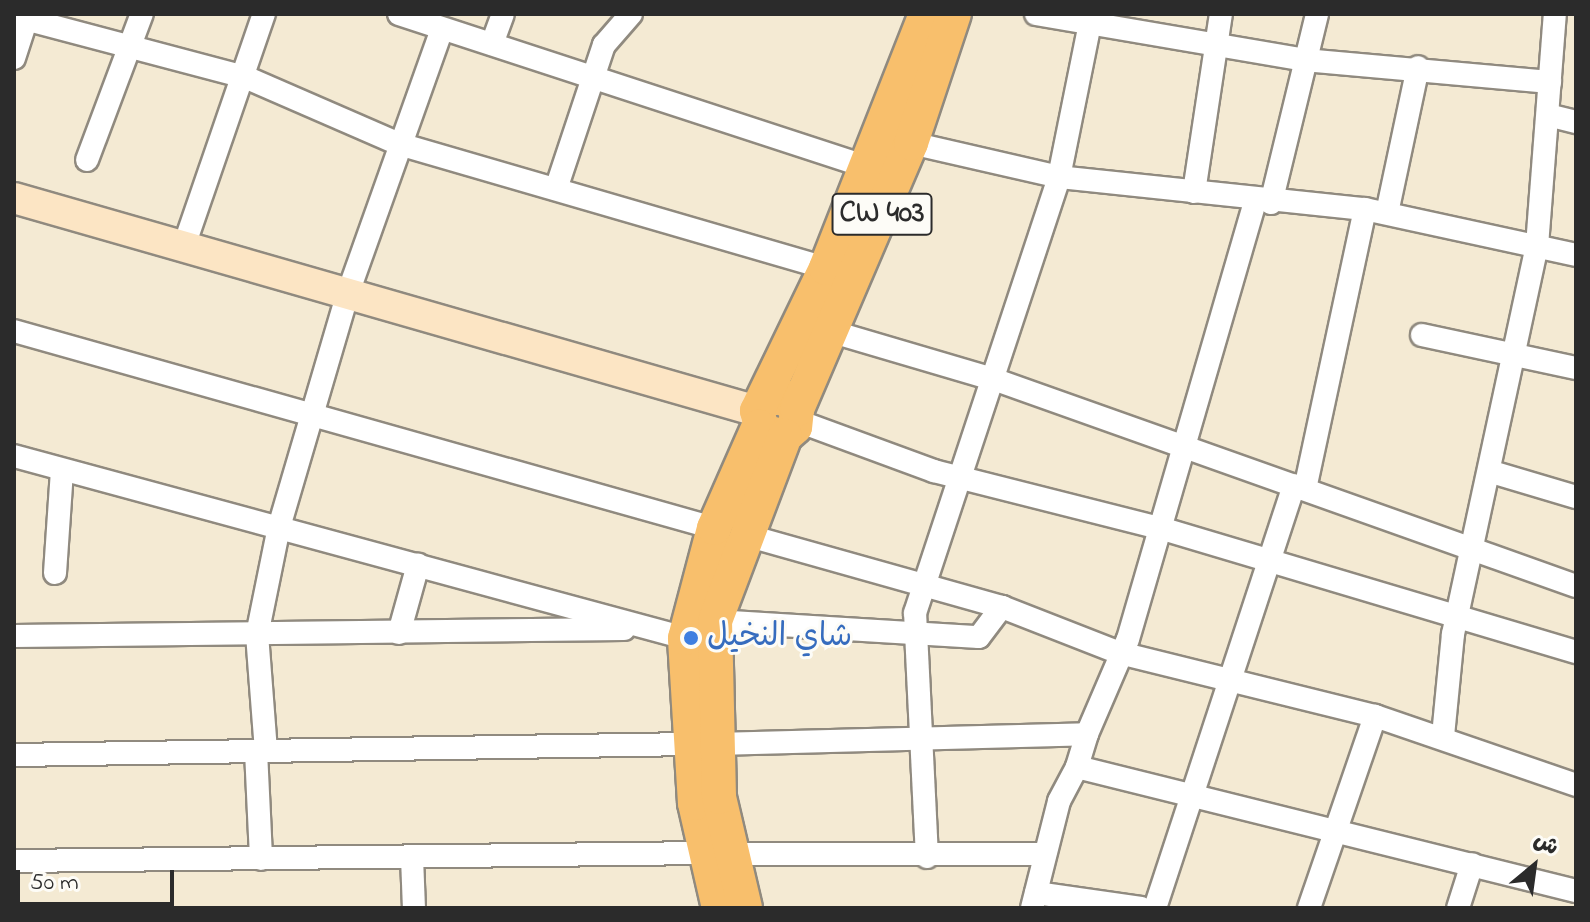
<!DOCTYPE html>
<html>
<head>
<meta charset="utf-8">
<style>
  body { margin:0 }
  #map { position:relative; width:1590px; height:922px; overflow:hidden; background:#f4ead3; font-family:"Indie Flower","Playpen Sans Arabic",sans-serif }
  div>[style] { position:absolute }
  .roads { filter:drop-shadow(2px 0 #908a7f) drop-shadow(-2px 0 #908a7f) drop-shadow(0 2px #908a7f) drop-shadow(0 -2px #908a7f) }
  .street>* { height:22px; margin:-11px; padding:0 11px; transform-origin:11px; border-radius:11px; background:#fff }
  .secondary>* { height:30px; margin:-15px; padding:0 15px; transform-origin:15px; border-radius:15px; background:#fce5c4 }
  .primary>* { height:34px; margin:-17px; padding:0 17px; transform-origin:17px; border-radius:17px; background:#f8bf6c }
  .dots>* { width:22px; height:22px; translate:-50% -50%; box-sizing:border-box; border:4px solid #fdfcf7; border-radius:50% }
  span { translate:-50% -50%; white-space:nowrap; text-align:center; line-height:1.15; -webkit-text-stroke:6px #fdfcf7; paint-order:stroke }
  .shield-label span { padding:2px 6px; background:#fdfcf7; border:2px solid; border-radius:6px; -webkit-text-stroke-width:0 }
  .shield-label { font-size:30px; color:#2b2b2b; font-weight:700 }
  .shop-label { font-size:32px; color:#366cbe }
  .left { translate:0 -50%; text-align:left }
  .frame { position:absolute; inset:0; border:16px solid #2b2b2b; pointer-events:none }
  .north { position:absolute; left:1494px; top:826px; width:80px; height:80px; -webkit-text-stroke:6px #fdfcf7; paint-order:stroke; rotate:29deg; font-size:22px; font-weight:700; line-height:32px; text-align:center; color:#2b2b2b }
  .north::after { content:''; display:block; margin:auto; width:28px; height:36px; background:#2b2b2b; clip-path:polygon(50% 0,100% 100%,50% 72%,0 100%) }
  .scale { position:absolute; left:16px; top:870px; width:158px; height:36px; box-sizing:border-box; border:4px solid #2b2b2b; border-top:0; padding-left:10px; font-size:24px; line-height:28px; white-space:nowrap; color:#2b2b2b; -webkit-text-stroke:6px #fdfcf7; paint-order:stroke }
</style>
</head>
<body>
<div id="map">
  <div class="roads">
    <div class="street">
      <div style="left:399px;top:14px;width:491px;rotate:18.1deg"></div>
      <div style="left:1036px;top:14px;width:272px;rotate:9.7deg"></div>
      <div style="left:1304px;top:60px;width:247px;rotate:5.1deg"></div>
      <div style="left:14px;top:16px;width:239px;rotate:14.8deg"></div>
      <div style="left:245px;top:77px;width:168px;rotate:23.5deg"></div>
      <div style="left:399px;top:144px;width:445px;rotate:16.2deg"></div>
      <div style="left:492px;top:44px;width:32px;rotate:-70deg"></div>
      <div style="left:14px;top:58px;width:39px;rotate:-72deg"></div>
      <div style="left:1552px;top:116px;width:25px;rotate:14deg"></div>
      <div style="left:911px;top:143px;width:152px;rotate:12.9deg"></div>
      <div style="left:1059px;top:177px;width:308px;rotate:6deg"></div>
      <div style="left:1365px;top:209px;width:216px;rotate:12.3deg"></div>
      <div style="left:87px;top:160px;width:156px;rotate:-69.4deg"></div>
      <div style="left:556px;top:189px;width:152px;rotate:-71.6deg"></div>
      <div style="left:604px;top:45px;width:41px;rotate:-48.9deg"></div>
      <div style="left:1194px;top:192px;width:180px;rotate:-81.4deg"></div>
      <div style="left:1271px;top:203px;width:195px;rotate:-76.3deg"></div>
      <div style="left:1387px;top:213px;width:149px;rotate:-78deg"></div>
      <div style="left:184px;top:246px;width:245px;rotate:-71deg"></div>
      <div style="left:14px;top:331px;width:727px;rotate:15.72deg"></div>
      <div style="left:833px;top:332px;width:170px;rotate:16.4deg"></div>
      <div style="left:996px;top:380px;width:615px;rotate:19.55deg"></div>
      <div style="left:1422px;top:335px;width:157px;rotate:12.1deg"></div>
      <div style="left:798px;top:421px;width:145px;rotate:20.2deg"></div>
      <div style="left:934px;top:471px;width:233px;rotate:14.2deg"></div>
      <div style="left:1160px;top:528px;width:434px;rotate:16.6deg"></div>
      <div style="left:14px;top:456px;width:695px;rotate:15.18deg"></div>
      <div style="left:1492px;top:472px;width:88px;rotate:16.6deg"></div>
      <div style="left:1305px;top:489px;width:286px;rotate:-77.9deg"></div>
      <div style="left:749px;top:536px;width:263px;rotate:15.7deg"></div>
      <div style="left:1002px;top:607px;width:127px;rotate:21.3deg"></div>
      <div style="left:1120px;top:653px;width:263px;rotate:13.9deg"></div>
      <div style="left:1375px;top:716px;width:213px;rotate:18.9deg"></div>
      <div style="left:55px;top:573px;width:103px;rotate:-86.1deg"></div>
      <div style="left:715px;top:621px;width:264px;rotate:3.5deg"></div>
      <div style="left:979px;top:637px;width:38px;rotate:-53deg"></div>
      <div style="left:399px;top:633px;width:71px;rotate:-74.4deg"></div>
      <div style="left:14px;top:636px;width:610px;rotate:-0.66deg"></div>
      <div style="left:1087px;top:734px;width:103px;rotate:-66.7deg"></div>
      <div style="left:1128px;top:639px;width:456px;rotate:-73.8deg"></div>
      <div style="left:1443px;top:736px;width:102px;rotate:-84.4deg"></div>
      <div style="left:1453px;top:634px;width:397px;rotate:-77.8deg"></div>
      <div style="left:1537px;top:246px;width:233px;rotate:-85.6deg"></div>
      <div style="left:716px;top:744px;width:371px;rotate:-1.5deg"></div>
      <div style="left:1087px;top:734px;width:34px;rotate:107deg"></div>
      <div style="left:256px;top:751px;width:108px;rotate:87.3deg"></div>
      <div style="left:266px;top:751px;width:116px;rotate:-94.4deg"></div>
      <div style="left:257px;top:635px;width:110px;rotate:-78.5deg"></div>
      <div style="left:279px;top:527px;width:244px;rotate:-73.6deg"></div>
      <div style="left:348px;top:293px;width:280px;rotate:-70.4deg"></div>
      <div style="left:14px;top:755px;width:675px;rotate:-0.93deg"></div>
      <div style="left:733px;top:854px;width:310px"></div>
      <div style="left:412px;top:857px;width:51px;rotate:87.8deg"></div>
      <div style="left:927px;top:857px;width:244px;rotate:-92.8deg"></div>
      <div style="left:915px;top:613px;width:459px;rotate:-71.7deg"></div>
      <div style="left:1059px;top:177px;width:166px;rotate:-78.6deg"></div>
      <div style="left:14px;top:861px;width:692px;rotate:-0.66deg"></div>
      <div style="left:1036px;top:893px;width:106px;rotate:8.1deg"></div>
      <div style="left:1032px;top:908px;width:110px;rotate:-75.8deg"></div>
      <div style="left:1059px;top:801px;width:38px;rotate:-62deg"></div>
      <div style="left:1077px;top:767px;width:514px;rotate:13.96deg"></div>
      <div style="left:1155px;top:908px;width:445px;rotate:-71.8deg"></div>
      <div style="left:1309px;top:908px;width:203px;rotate:-71deg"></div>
      <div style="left:1458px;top:908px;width:46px;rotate:-72.3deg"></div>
    </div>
    <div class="secondary">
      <div style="left:14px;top:198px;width:773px;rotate:16deg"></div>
    </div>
    <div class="primary">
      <div style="left:766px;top:399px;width:18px;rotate:-6deg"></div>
      <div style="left:784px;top:397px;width:18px;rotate:43deg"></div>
      <div style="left:797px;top:409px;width:18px;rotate:96deg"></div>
      <div style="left:795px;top:427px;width:13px;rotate:138deg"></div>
      <div style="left:785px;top:436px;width:22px;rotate:-170deg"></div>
      <div style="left:763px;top:432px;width:22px;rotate:-106deg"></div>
      <div style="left:757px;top:411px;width:159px;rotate:-64.2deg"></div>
      <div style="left:826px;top:268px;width:273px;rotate:-68.5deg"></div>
      <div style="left:797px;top:409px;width:289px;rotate:-66.8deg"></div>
      <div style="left:911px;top:143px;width:136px;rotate:-71.6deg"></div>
      <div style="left:719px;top:908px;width:108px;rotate:-102.9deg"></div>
      <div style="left:695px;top:803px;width:165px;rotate:-93.5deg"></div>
      <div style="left:685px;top:638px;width:114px;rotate:-75.2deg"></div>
      <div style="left:714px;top:528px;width:111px;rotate:-66.2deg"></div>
      <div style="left:745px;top:908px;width:114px;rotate:-103.2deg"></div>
      <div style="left:719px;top:797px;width:176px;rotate:-91.3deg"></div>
      <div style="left:715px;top:621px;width:198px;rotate:-69.3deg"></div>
    </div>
  </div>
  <div class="dots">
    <div style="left:691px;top:638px;background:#3f7fe0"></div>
  </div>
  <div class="shield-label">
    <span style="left:882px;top:214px">CW 403</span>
  </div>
  <div class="shop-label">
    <span class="left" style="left:707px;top:638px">شاي النخيل</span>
  </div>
  <div class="frame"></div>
  <div class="north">ش</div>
  <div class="scale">50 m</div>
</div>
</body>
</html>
